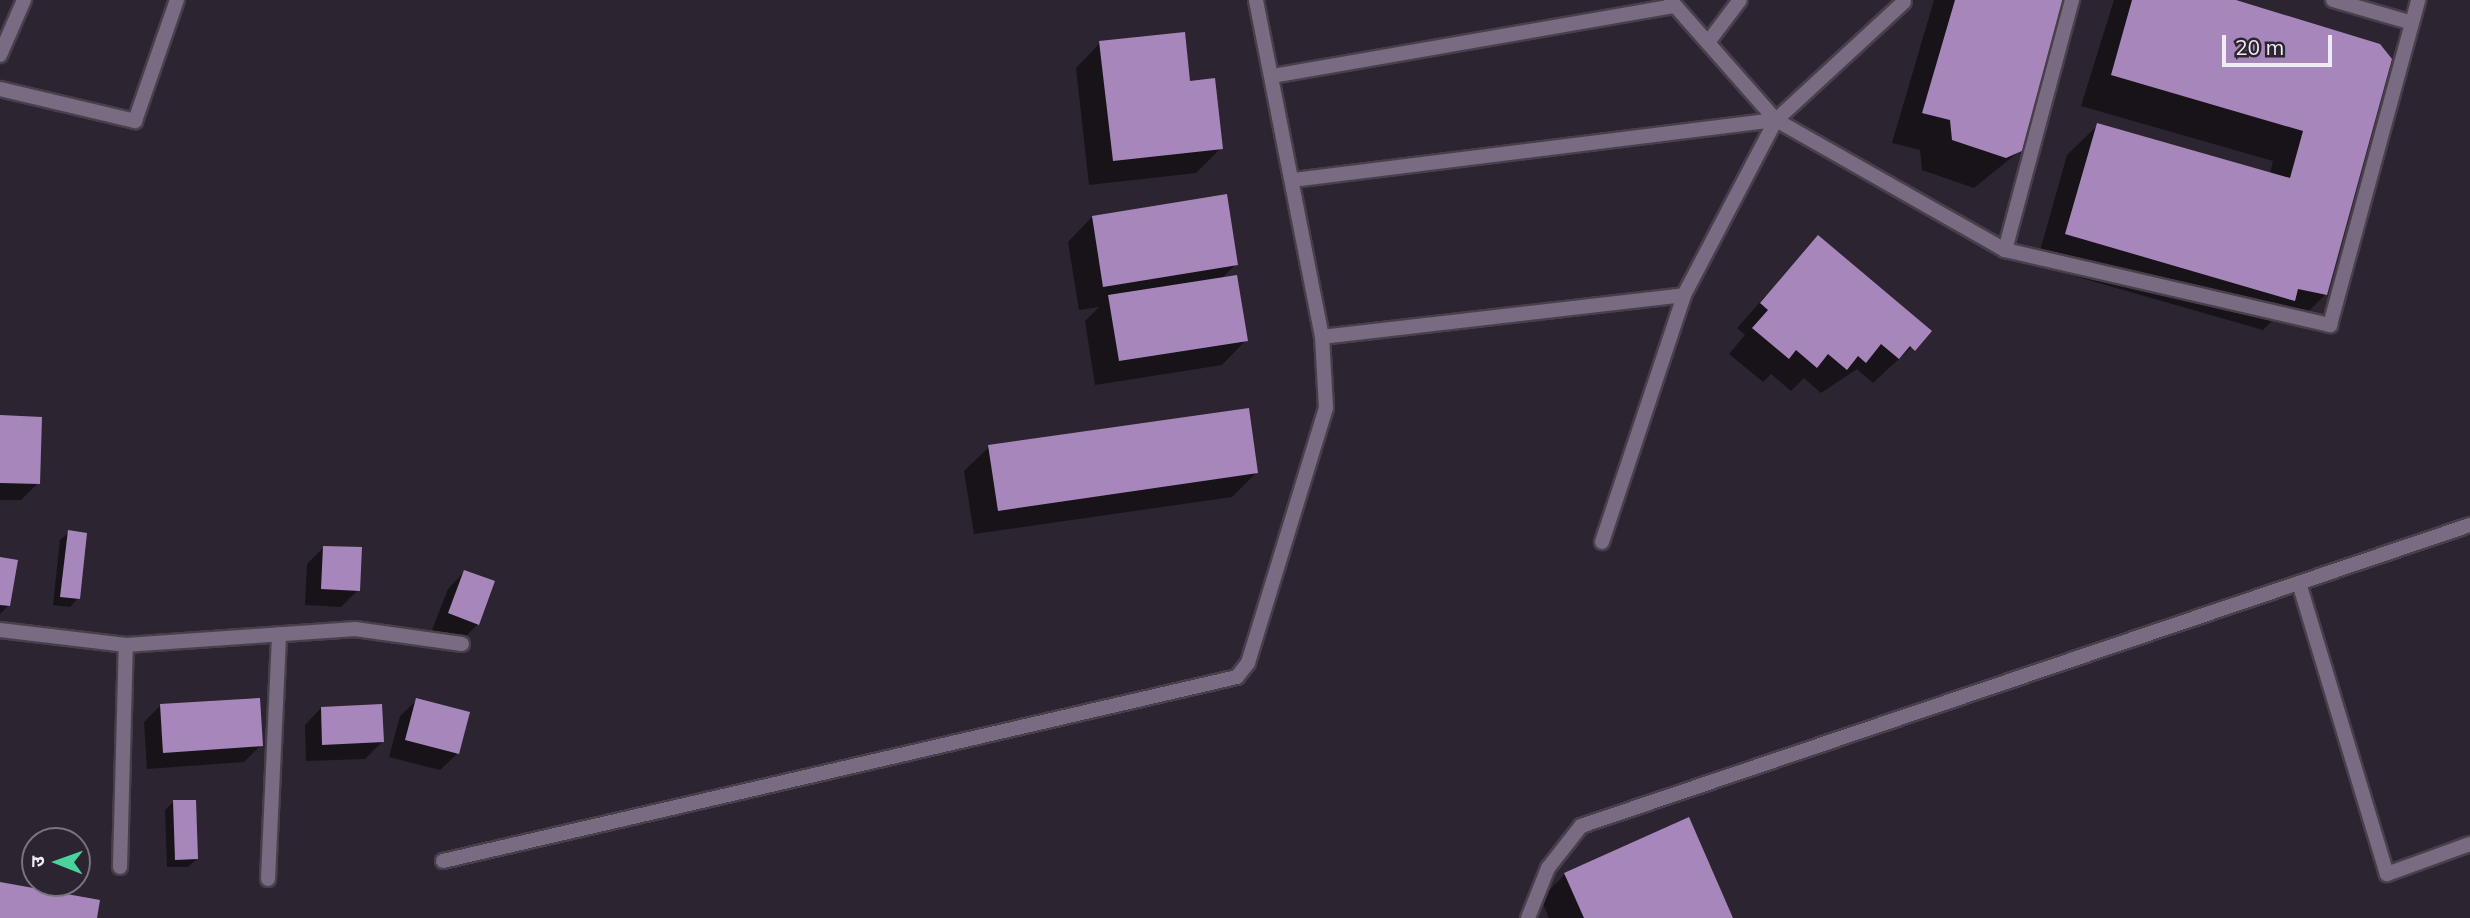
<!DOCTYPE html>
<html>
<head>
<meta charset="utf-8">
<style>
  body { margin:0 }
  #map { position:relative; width:2470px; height:918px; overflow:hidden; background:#2c2430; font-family:Mulish,"Noto Sans Devanagari",sans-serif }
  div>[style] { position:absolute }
  .shadow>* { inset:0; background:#0007 }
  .building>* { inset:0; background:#a787bb }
  .roads { filter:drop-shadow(2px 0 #47404b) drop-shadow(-2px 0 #47404b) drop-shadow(0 2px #47404b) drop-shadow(0 -2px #47404b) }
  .service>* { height:14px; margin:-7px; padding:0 7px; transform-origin:7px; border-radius:7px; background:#796b81 }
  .minor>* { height:14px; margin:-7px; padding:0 7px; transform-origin:7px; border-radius:7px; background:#796b81 }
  span { translate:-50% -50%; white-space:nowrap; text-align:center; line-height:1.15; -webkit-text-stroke:7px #2c2430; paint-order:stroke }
  .north { position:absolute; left:21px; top:827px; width:70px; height:70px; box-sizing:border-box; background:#2c2430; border:2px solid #7a747e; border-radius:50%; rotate:271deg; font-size:19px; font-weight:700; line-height:28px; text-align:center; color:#f0ebf4 }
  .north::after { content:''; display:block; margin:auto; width:24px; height:32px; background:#4ad49c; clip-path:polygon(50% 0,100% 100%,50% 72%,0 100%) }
  .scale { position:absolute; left:2222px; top:35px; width:110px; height:32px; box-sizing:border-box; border:4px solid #f0ebf4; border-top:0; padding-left:9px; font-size:21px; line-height:24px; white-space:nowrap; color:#f0ebf4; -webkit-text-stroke:5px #2c2430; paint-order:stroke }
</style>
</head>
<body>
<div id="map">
  <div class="shadow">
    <div style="clip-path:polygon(1934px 0,2059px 0,2022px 149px,1974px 188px,1922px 170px,1920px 150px,1892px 143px)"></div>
    <div style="clip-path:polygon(2114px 0,2230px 0,2379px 45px,2326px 294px,2295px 325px,2273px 320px,2263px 330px,2036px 265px,2067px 155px,2098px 125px,2270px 174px,2273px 161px,2081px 106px)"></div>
    <div style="clip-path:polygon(1100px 43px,1221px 148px,1196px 173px,1089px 185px,1076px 68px)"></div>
    <div style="clip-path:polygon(1092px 217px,1236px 264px,1221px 279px,1246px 340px,1222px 365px,1095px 385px,1085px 321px,1099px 307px,1079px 310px,1068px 242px)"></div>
    <div style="clip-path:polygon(1818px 237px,1929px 331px,1873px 383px,1857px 369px,1821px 393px,1804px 378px,1791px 391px,1771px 374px,1763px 382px,1729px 354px,1745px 335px,1737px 328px)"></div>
    <div style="clip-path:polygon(0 417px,38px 483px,21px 500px,0 500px)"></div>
    <div style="clip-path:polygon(989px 447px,1256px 473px,1232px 497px,974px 534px,964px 471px)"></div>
    <div style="clip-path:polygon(69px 532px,78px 598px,70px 607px,53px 605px,60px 540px)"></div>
    <div style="clip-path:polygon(324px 547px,358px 590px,341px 607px,305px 605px,307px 564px)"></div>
    <div style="clip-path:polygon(0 559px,8px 606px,0 614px)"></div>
    <div style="clip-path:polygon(464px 572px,478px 624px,461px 641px,432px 630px,448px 589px)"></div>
    <div style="clip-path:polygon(417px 700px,457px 754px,440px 770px,389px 757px,400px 716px)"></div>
    <div style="clip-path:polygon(161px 705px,261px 745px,244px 762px,147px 769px,144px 722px)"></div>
    <div style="clip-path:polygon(321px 708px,382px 742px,365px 759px,306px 761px,305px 725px)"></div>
    <div style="clip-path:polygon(173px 802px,197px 859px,188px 867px,167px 867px,165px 810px)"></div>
    <div style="clip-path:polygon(1565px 874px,1730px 918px,1549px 918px,1541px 899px)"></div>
  </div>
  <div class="building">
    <div style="clip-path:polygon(1955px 0,2065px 0,2024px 150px,2006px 158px,1952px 140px,1950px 120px,1922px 113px)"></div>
    <div style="clip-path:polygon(2132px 0,2236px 0,2380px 44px,2392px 59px,2327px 295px,2298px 289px,2295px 301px,2065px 234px,2097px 123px,2290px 178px,2303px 131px,2111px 75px)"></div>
    <div style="clip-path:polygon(1185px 32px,1190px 81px,1215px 78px,1223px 149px,1113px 161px,1099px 41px)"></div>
    <div style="clip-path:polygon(1227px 194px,1238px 265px,1103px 287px,1092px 216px)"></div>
    <div style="clip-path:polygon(1818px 235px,1932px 331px,1915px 351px,1910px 346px,1899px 359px,1881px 344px,1866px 363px,1858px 356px,1847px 370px,1828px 354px,1817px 368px,1796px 350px,1789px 359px,1752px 328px,1768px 310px,1760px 303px)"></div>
    <div style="clip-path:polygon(1237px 275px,1248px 341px,1119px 361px,1108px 295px)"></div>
    <div style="clip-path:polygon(1249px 408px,1258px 473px,998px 511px,988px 445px)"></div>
    <div style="clip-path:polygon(0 415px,42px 417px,40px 484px,0 483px)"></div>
    <div style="clip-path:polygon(68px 530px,87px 533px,80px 599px,60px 597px)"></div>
    <div style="clip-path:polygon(323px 546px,362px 547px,360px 591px,321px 589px)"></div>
    <div style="clip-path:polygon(0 557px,18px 560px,10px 606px,0 605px)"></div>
    <div style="clip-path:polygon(464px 570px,495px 581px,479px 625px,448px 613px)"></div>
    <div style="clip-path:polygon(260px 698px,263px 746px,163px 753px,160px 704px)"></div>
    <div style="clip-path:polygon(416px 698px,470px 712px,459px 754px,405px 740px)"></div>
    <div style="clip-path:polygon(382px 704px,384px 742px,322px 745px,321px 707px)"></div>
    <div style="clip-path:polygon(173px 800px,196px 800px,198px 859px,175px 860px)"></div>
    <div style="clip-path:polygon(1689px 817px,1733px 918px,1584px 918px,1564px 873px)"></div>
    <div style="clip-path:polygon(0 882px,100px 900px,97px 918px,0 918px)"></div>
  </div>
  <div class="roads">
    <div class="service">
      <div style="left:2299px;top:583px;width:304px;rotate:73.2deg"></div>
      <div style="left:2387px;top:874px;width:88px;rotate:-19.9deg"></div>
      <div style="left:1528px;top:918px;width:54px;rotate:-68.2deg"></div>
      <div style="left:1548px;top:868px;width:53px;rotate:-51.8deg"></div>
      <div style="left:1581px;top:826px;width:939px;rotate:-18.71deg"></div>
    </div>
    <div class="minor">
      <div style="left:2333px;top:0;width:82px;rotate:16.2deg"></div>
      <div style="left:1671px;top:1px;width:159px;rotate:48.6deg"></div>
      <div style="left:1776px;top:120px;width:174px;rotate:-42.7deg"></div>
      <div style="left:1709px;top:41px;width:51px;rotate:-52.9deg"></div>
      <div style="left:0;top:55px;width:60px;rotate:-66.4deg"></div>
      <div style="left:1273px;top:76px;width:408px;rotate:-9.9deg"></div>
      <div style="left:0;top:89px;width:139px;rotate:13.3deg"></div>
      <div style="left:135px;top:121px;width:128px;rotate:-70.9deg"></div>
      <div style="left:1293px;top:180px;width:487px;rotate:-7.1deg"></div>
      <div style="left:2005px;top:250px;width:259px;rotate:-75deg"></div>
      <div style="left:1322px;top:337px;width:364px;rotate:-6.6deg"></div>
      <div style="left:1602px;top:542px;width:260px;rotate:-71.6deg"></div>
      <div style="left:1684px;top:295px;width:198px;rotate:-62.3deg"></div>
      <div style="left:1776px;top:120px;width:263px;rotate:29.6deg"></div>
      <div style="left:2005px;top:250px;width:334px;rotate:13deg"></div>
      <div style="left:2330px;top:325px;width:337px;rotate:-74.8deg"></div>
      <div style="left:0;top:630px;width:127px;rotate:6.8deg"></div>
      <div style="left:126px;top:645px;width:230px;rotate:-4deg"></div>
      <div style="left:355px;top:629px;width:108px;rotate:8deg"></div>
      <div style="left:443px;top:861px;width:815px;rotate:-13.05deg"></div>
      <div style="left:1237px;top:677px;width:18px;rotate:-52deg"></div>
      <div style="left:1248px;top:663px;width:267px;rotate:-73deg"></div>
      <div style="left:1326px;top:408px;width:71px;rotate:-93.2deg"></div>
      <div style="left:1322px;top:337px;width:343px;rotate:-101.1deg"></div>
      <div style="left:120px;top:867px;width:222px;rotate:-88.5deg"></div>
      <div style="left:268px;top:879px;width:245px;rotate:-87.4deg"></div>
    </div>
  </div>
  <div class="north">उ</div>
  <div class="scale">20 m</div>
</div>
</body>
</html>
